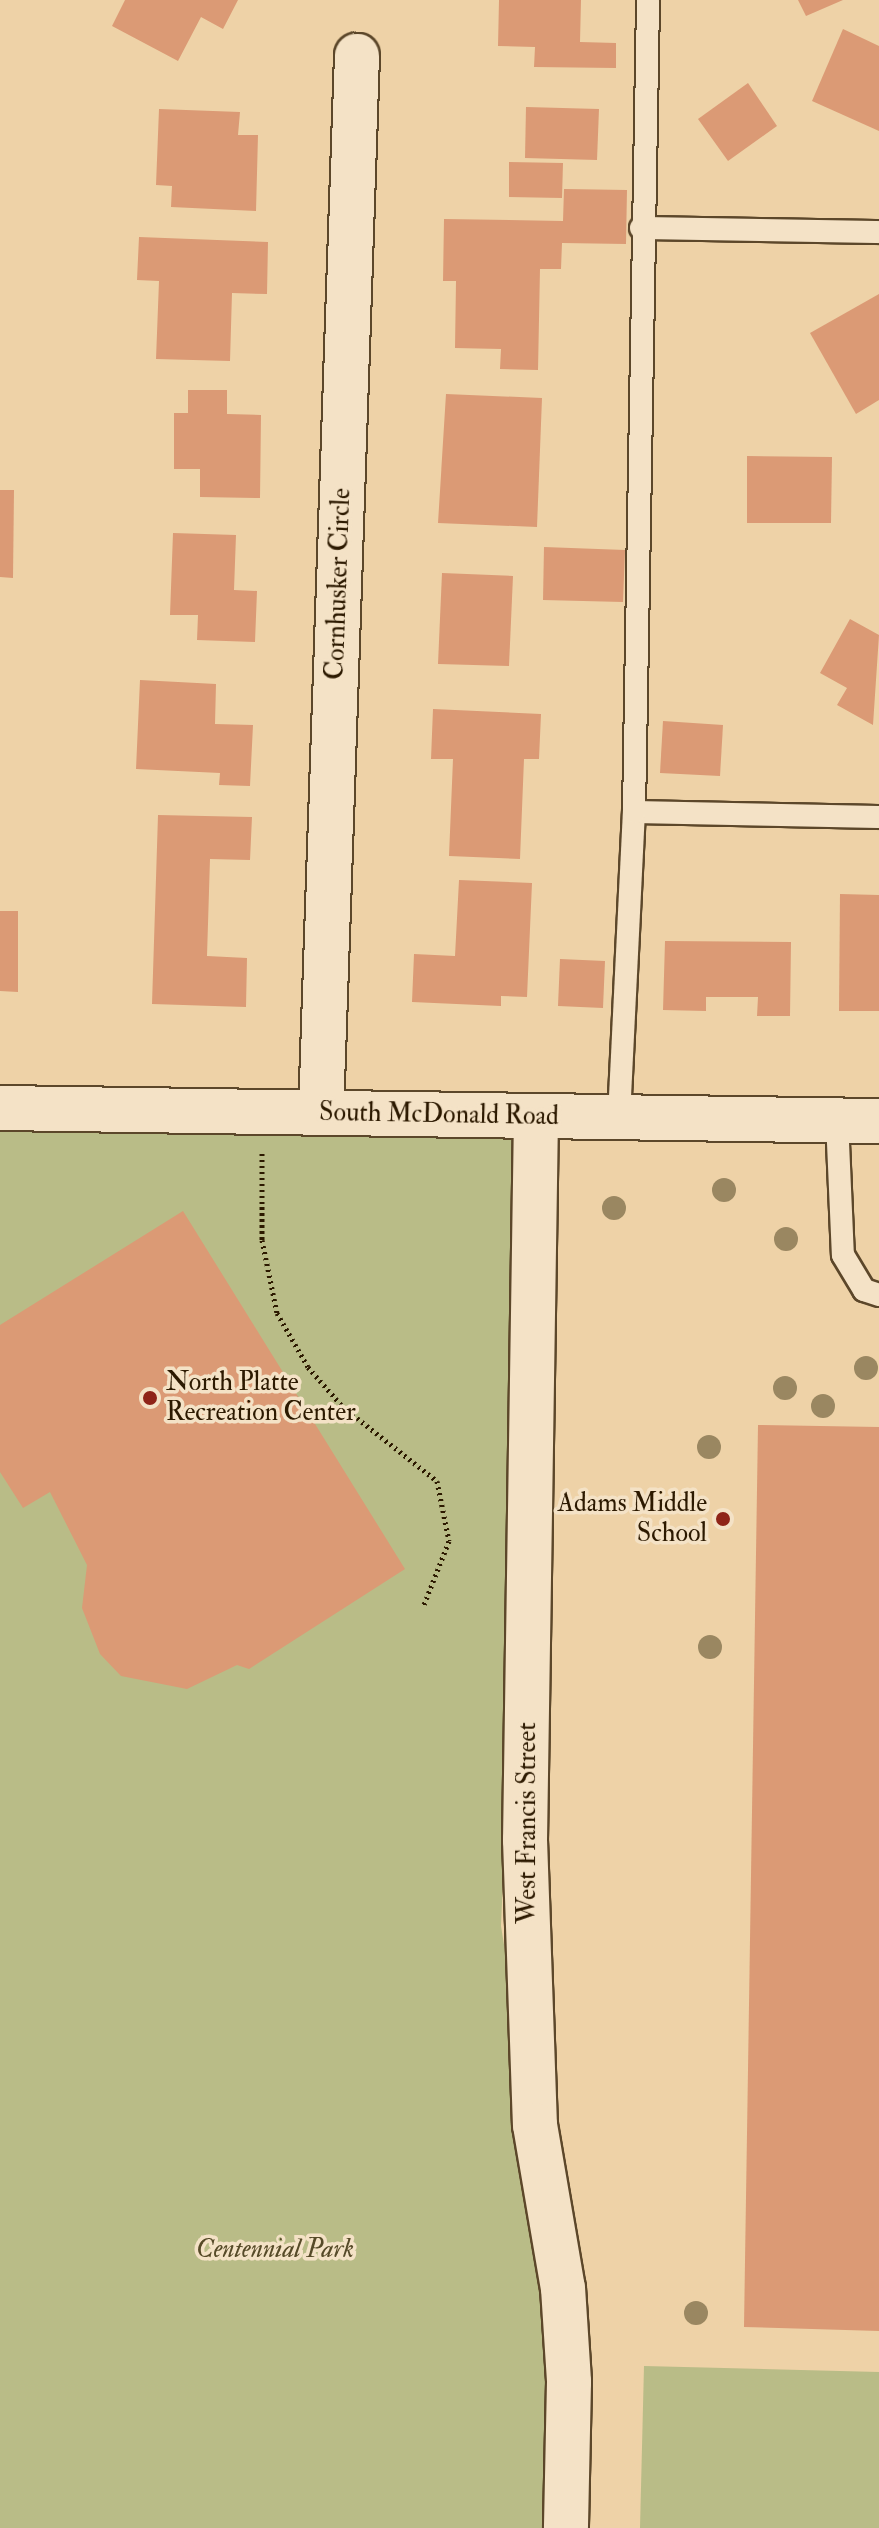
<!DOCTYPE html>
<html>
<head>
<meta charset="utf-8">
<style>
  body { margin:0 }
  #map { position:relative; width:879px; height:2528px; overflow:hidden; background:#eed2a7; font-family:"IM FELL Double Pica",serif }
  div>[style] { position:absolute }
  .green>* { inset:0; background:#b9bc87 }
  .building>* { inset:0; background:#db9a75 }
  .path>* { height:5px; margin-top:-2.5px; transform-origin:0; background:repeating-linear-gradient(90deg,#2c1900 0 2px,transparent 0 6px) }
  .roads { filter:drop-shadow(2px 0 #5c472a) drop-shadow(-2px 0 #5c472a) drop-shadow(0 2px #5c472a) drop-shadow(0 -2px #5c472a) }
  .lane>* { height:22px; margin:-11px; padding:0 11px; transform-origin:11px; border-radius:11px; background:#f4e2c6 }
  .street>* { height:44px; margin:-22px; padding:0 22px; transform-origin:22px; border-radius:22px; background:#f4e2c6 }
  .secondary>* { height:44px; margin:-22px; padding:0 22px; transform-origin:22px; border-radius:22px; background:#f4e2c6 }
  .trees>* { width:24px; height:24px; margin:-12px; border-radius:50%; background:#9a8761 }
  .dots>* { width:22px; height:22px; translate:-50% -50%; box-sizing:border-box; border:4px solid #f4e2c6; border-radius:50% }
  span { translate:-50% -50%; white-space:nowrap; text-align:center; line-height:1.15; -webkit-text-stroke:7px #f4e2c6; paint-order:stroke }
  .street-label { font-size:26px; color:#2c1900 }
  .poi-label { font-size:26px; color:#2c1900 }
  .left { translate:0 -50%; text-align:left }
  .right { translate:-100% -50%; text-align:right }
  .park-label { font-size:26px; color:#564a28; font-style:italic }
</style>
</head>
<body>
<div id="map">
  <div class="green">
    <div style="clip-path:polygon(0 1089px,536px 1116px,501px 1926px,567px 2339px,559px 2528px,0 2528px)"></div>
    <div style="clip-path:polygon(644px 2366px,879px 2372px,879px 2528px,640px 2528px)"></div>
  </div>
  <div class="building">
    <div style="clip-path:polygon(125px 0,238px 0,223px 29px,201px 17px,178px 61px,112px 26px)"></div>
    <div style="clip-path:polygon(499px 0,581px 0,580px 42px,616px 43px,616px 68px,534px 67px,535px 47px,498px 46px)"></div>
    <div style="clip-path:polygon(798px 0,843px 0,806px 16px)"></div>
    <div style="clip-path:polygon(843px 29px,879px 46px,879px 131px,812px 101px)"></div>
    <div style="clip-path:polygon(748px 83px,777px 126px,728px 161px,698px 119px)"></div>
    <div style="clip-path:polygon(526px 107px,599px 109px,597px 160px,525px 158px)"></div>
    <div style="clip-path:polygon(159px 109px,240px 112px,238px 135px,258px 135px,256px 211px,171px 207px,172px 186px,156px 185px)"></div>
    <div style="clip-path:polygon(509px 162px,563px 163px,562px 198px,509px 197px)"></div>
    <div style="clip-path:polygon(564px 189px,627px 190px,626px 244px,562px 243px,561px 269px,540px 269px,538px 370px,500px 369px,501px 349px,455px 348px,456px 281px,443px 281px,444px 219px,563px 221px)"></div>
    <div style="clip-path:polygon(139px 237px,268px 242px,267px 294px,232px 293px,230px 361px,156px 359px,159px 281px,137px 280px)"></div>
    <div style="clip-path:polygon(879px 294px,879px 400px,856px 414px,810px 333px)"></div>
    <div style="clip-path:polygon(188px 390px,227px 390px,227px 414px,261px 415px,260px 498px,200px 497px,200px 469px,174px 469px,174px 413px,188px 413px)"></div>
    <div style="clip-path:polygon(446px 394px,542px 398px,537px 527px,438px 523px)"></div>
    <div style="clip-path:polygon(747px 456px,832px 457px,831px 523px,747px 523px)"></div>
    <div style="clip-path:polygon(0 490px,14px 490px,13px 578px,0 577px)"></div>
    <div style="clip-path:polygon(173px 533px,236px 535px,234px 590px,257px 591px,255px 642px,197px 640px,198px 615px,170px 615px)"></div>
    <div style="clip-path:polygon(544px 547px,625px 550px,623px 602px,543px 600px)"></div>
    <div style="clip-path:polygon(442px 573px,513px 576px,509px 666px,438px 664px)"></div>
    <div style="clip-path:polygon(850px 619px,879px 635px,873px 725px,837px 705px,847px 688px,820px 673px)"></div>
    <div style="clip-path:polygon(140px 680px,216px 684px,215px 724px,253px 725px,250px 786px,219px 785px,220px 773px,136px 769px)"></div>
    <div style="clip-path:polygon(433px 709px,541px 714px,539px 759px,524px 759px,520px 859px,449px 856px,453px 759px,431px 759px)"></div>
    <div style="clip-path:polygon(663px 721px,723px 725px,720px 776px,660px 773px)"></div>
    <div style="clip-path:polygon(158px 815px,252px 817px,250px 860px,210px 859px,207px 956px,247px 958px,246px 1007px,152px 1004px)"></div>
    <div style="clip-path:polygon(459px 880px,532px 883px,527px 997px,501px 996px,501px 1006px,412px 1002px,414px 954px,455px 956px)"></div>
    <div style="clip-path:polygon(840px 894px,879px 895px,879px 1011px,839px 1011px)"></div>
    <div style="clip-path:polygon(0 911px,18px 911px,18px 992px,0 991px)"></div>
    <div style="clip-path:polygon(665px 941px,791px 942px,790px 1016px,757px 1016px,758px 997px,706px 997px,706px 1011px,663px 1010px)"></div>
    <div style="clip-path:polygon(560px 959px,605px 961px,603px 1008px,558px 1006px)"></div>
    <div style="clip-path:polygon(183px 1211px,405px 1569px,249px 1669px,237px 1665px,187px 1689px,121px 1676px,100px 1654px,82px 1608px,87px 1565px,50px 1492px,23px 1508px,0 1472px,0 1325px)"></div>
    <div style="clip-path:polygon(758px 1425px,879px 1427px,879px 2331px,744px 2327px)"></div>
  </div>
  <div class="path">
    <div style="left:262px;top:1153px;width:87px;rotate:90deg"></div>
    <div style="left:262px;top:1240px;width:75px;rotate:78.4deg"></div>
    <div style="left:277px;top:1313px;width:62px;rotate:60.1deg"></div>
    <div style="left:308px;top:1367px;width:53px;rotate:48.8deg"></div>
    <div style="left:343px;top:1407px;width:120px;rotate:38.2deg"></div>
    <div style="left:437px;top:1481px;width:61px;rotate:78.7deg"></div>
    <div style="left:449px;top:1541px;width:71px;rotate:111.5deg"></div>
  </div>
  <div class="roads">
    <div class="lane">
      <div style="left:641px;top:228px;width:238px;rotate:1deg"></div>
      <div style="left:634px;top:812px;width:245px;rotate:1.2deg"></div>
      <div style="left:619px;top:1117px;width:305px;rotate:-87.2deg"></div>
      <div style="left:634px;top:812px;width:812px;rotate:-89.01deg"></div>
      <div style="left:837px;top:1120px;width:135px;rotate:87.5deg"></div>
      <div style="left:843px;top:1255px;width:41px;rotate:59deg"></div>
      <div style="left:864px;top:1290px;width:16px;rotate:18deg"></div>
    </div>
    <div class="street">
      <div style="left:321px;top:1113px;width:1058px;rotate:-88.05deg"></div>
    </div>
    <div class="secondary">
      <div style="left:0;top:1108px;width:879px;rotate:0.85deg"></div>
      <div style="left:536px;top:1116px;width:724px;rotate:90.87deg"></div>
      <div style="left:525px;top:1840px;width:285px;rotate:88deg"></div>
      <div style="left:535px;top:2125px;width:165px;rotate:80.3deg"></div>
      <div style="left:563px;top:2288px;width:94px;rotate:86.3deg"></div>
      <div style="left:569px;top:2382px;width:146px;rotate:91.2deg"></div>
    </div>
  </div>
  <div class="trees">
    <div style="left:724px;top:1190px"></div>
    <div style="left:614px;top:1208px"></div>
    <div style="left:786px;top:1239px"></div>
    <div style="left:866px;top:1368px"></div>
    <div style="left:785px;top:1388px"></div>
    <div style="left:823px;top:1406px"></div>
    <div style="left:709px;top:1447px"></div>
    <div style="left:710px;top:1647px"></div>
    <div style="left:696px;top:2313px"></div>
  </div>
  <div class="dots">
    <div style="left:150px;top:1398px;background:#8f2418"></div>
    <div style="left:723px;top:1519px;background:#8f2418"></div>
  </div>
  <div class="street-label">
    <span style="left:339px;top:584px;rotate:-88deg">Cornhusker Circle</span>
    <span style="left:439px;top:1115px;rotate:1deg">South McDonald Road</span>
    <span style="left:528px;top:1823px;rotate:-90deg">West Francis Street</span>
  </div>
  <div class="poi-label">
    <span class="left" style="left:166px;top:1398px">North Platte<br>Recreation Center</span>
    <span class="right" style="left:707px;top:1519px">Adams Middle<br>School</span>
  </div>
  <div class="park-label">
    <span style="left:275px;top:2250px">Centennial Park</span>
  </div>
</div>
</body>
</html>
